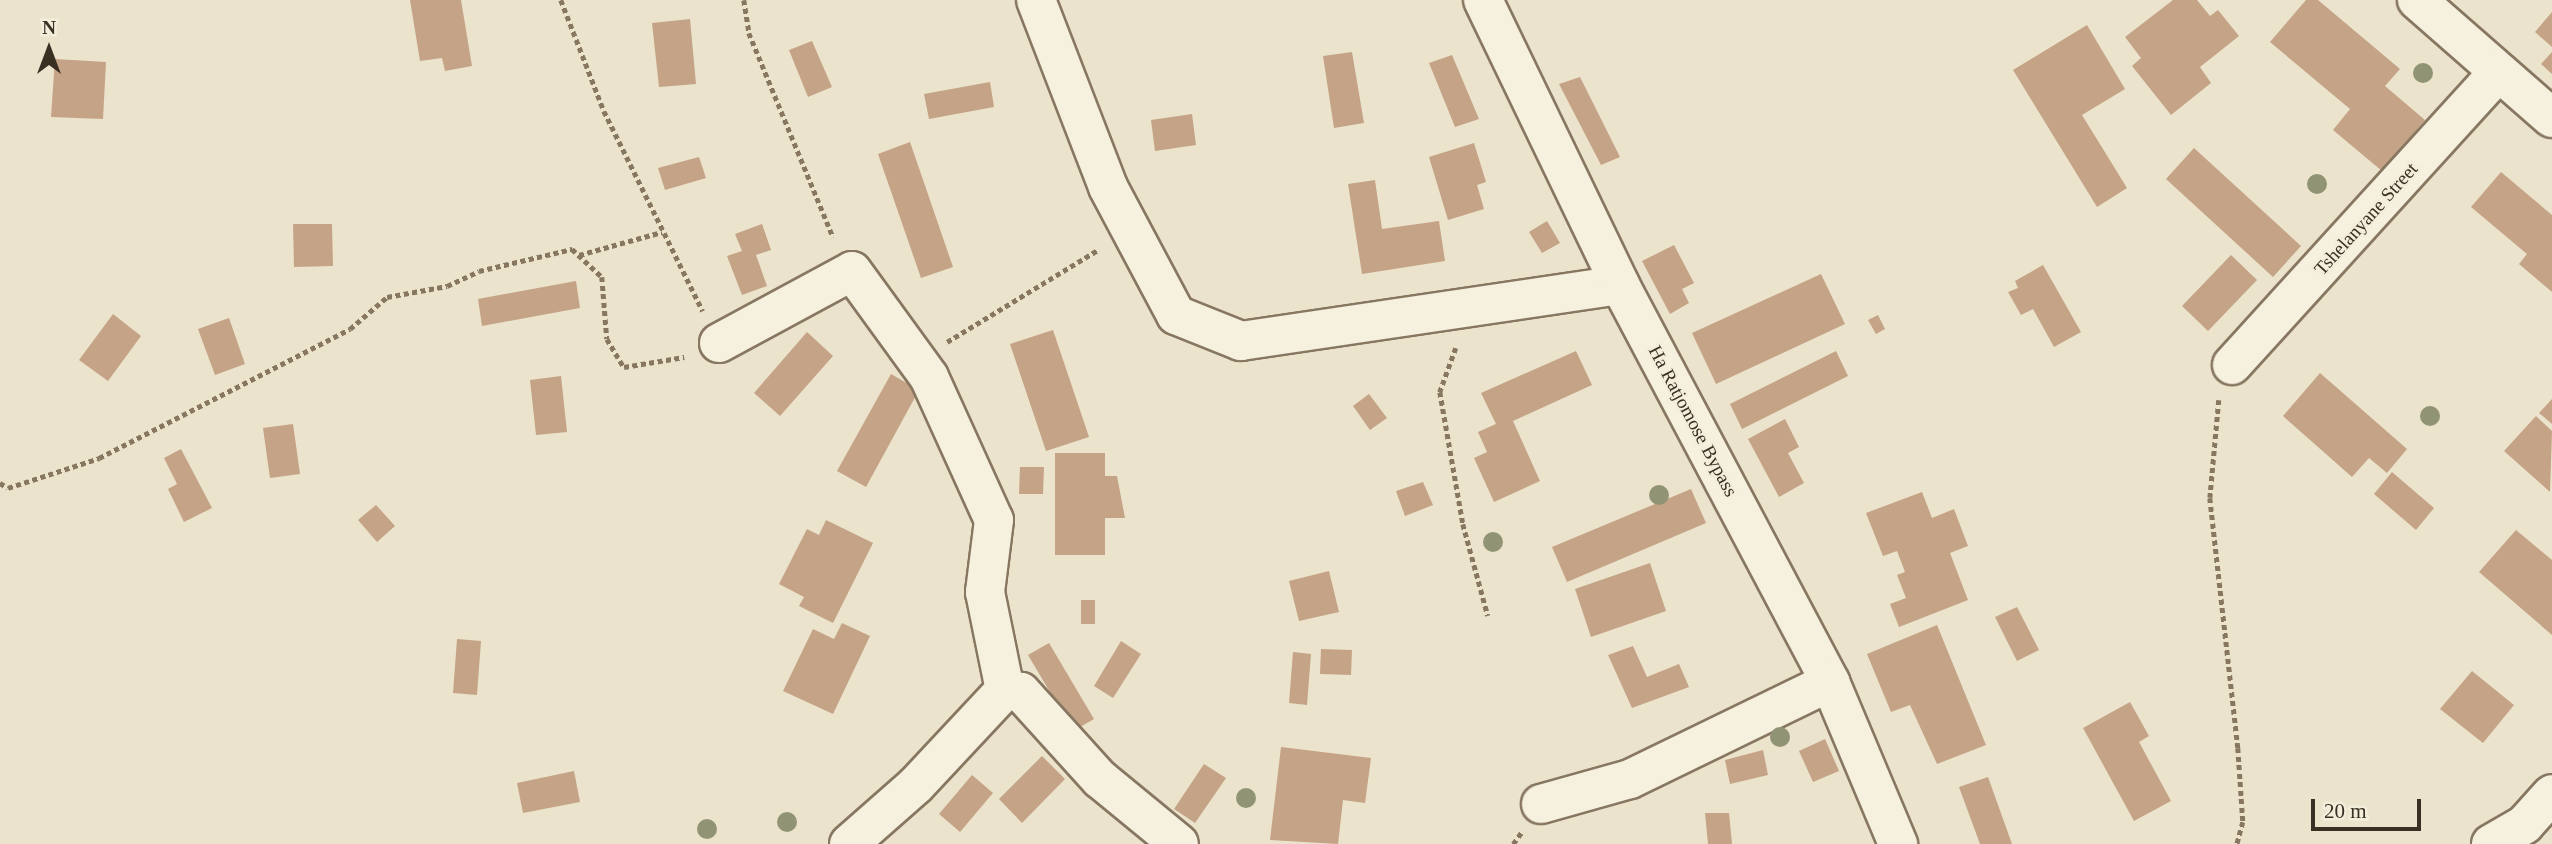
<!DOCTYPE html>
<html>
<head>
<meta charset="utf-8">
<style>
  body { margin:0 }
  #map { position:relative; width:2552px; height:844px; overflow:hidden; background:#ebe3cc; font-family:Georgia,serif }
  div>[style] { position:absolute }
  .building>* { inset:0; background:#c5a386 }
  .path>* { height:4.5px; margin-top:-2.25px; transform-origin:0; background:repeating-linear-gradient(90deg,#877761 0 5px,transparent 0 8.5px) }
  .roads { filter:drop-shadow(2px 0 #877761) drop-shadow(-2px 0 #877761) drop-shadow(0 2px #877761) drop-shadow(0 -2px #877761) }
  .minor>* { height:38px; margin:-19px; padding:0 19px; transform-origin:19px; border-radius:19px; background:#f6f0df }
  .trees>* { width:20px; height:20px; margin:-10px; border-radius:50%; background:#919474 }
  span { translate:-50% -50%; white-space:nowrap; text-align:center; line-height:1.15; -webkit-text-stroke:5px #f3eddb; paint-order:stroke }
  .street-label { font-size:19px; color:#392f23 }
  .north { position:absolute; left:14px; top:14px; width:70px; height:70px; -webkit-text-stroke:5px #f3eddb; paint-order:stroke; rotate:0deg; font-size:19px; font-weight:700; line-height:28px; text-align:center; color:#392f23 }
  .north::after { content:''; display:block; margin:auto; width:24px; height:32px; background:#392f23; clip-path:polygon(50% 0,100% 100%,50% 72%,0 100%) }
  .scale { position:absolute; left:2311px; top:799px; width:110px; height:32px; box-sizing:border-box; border:4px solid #392f23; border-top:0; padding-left:9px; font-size:21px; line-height:24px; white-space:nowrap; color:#392f23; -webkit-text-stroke:5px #f3eddb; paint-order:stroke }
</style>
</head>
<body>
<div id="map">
  <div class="building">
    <div style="clip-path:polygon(410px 0,461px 0,472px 66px,445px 71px,442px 58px,420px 61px)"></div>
    <div style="clip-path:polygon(2173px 0,2197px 0,2210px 16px,2218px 10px,2239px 36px,2200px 67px,2211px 83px,2171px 115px,2132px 66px,2141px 58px,2125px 37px)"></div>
    <div style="clip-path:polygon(2306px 0,2318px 0,2400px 69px,2385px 86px,2425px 120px,2382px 171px,2333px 130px,2350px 109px,2270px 42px)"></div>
    <div style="clip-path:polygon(2552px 12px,2552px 47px,2535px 32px)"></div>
    <div style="clip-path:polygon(690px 19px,696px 84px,659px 87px,652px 23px)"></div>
    <div style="clip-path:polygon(2087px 25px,2125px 89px,2082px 115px,2127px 188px,2097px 207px,2013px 70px)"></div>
    <div style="clip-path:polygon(812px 41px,832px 87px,808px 97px,789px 50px)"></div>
    <div style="clip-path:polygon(1352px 52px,1364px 123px,1334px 128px,1323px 56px)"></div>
    <div style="clip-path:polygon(2552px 52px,2552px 74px,2541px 64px)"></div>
    <div style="clip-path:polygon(1452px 55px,1479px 119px,1455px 127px,1429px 63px)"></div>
    <div style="clip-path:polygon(55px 59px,106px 62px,103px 119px,51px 117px)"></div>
    <div style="clip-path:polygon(1580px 77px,1620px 157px,1601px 165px,1559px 84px)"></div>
    <div style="clip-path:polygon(990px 82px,994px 107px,929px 119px,924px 94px)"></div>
    <div style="clip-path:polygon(1192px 114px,1196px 145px,1155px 151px,1151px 120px)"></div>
    <div style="clip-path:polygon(910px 142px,953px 267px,921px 278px,878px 154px)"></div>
    <div style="clip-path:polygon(1474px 143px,1486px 182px,1477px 185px,1484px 209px,1448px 220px,1429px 157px)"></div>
    <div style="clip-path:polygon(2194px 148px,2301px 246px,2273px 277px,2166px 179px)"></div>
    <div style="clip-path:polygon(699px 157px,706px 178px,665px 190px,658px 168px)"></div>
    <div style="clip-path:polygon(2501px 172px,2552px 215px,2552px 292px,2519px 264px,2527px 254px,2471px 207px)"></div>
    <div style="clip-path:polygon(1375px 180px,1382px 229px,1439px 221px,1445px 261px,1362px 274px,1348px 184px)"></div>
    <div style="clip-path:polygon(1547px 221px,1560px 243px,1542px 253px,1529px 232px)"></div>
    <div style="clip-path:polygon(293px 224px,332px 224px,333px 266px,294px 267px)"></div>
    <div style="clip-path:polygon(762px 224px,771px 250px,756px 255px,767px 286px,742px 295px,727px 256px,742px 251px,735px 234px)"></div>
    <div style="clip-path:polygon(1674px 245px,1694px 283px,1682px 289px,1689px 303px,1670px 314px,1642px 261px)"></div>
    <div style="clip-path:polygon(2231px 255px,2257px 280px,2208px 331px,2182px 306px)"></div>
    <div style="clip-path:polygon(2043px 265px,2081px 332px,2054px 347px,2033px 309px,2021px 315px,2008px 292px,2018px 288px,2015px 281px)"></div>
    <div style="clip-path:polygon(1821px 274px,1845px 324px,1716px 384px,1692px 333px)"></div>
    <div style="clip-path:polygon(576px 281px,580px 308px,482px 326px,478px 299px)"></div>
    <div style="clip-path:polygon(113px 314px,141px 336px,108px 381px,79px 360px)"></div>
    <div style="clip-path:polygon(1878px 315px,1885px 329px,1876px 334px,1868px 320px)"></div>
    <div style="clip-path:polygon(229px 318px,245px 364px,215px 375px,198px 329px)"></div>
    <div style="clip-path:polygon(1053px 330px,1089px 437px,1046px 451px,1010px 344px)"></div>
    <div style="clip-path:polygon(807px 332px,833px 356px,780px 416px,754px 393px)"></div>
    <div style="clip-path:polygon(1576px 351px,1592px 385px,1513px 421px,1540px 481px,1494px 502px,1474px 458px,1487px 452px,1478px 432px,1496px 424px,1481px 393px)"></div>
    <div style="clip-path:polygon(1836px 351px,1848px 376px,1742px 429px,1730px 404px)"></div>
    <div style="clip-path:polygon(2320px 373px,2407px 449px,2387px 473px,2369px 458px,2352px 477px,2283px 416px)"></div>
    <div style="clip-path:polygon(891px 374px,919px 390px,866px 487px,837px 471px)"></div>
    <div style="clip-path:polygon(561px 376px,567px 432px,536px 435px,530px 380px)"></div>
    <div style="clip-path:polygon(1369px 394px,1387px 418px,1370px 430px,1353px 406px)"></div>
    <div style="clip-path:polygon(2552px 399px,2552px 424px,2539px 413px)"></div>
    <div style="clip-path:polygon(2536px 416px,2552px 431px,2550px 492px,2504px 451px)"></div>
    <div style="clip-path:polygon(1785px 419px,1799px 447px,1788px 453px,1804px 483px,1779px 497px,1748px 439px)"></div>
    <div style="clip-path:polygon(293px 424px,300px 474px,270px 478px,263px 428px)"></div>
    <div style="clip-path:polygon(181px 449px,212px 508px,184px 522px,168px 489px,177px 484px,164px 458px)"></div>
    <div style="clip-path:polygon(1055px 453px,1105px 453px,1105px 476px,1117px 476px,1125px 518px,1105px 518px,1105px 555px,1055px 555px)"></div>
    <div style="clip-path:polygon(1020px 467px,1044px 467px,1043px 494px,1019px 494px)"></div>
    <div style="clip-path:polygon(2392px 472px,2434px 508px,2416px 530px,2374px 494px)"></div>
    <div style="clip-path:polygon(1423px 482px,1433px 505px,1405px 516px,1396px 491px)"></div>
    <div style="clip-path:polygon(1691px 489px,1706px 523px,1567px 582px,1552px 547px)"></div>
    <div style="clip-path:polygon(1922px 492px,1932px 518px,1954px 509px,1968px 546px,1950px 553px,1968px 600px,1899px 627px,1890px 604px,1906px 598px,1897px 575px,1905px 572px,1897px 551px,1883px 556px,1866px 513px)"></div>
    <div style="clip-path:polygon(376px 505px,395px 526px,377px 542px,358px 520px)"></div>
    <div style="clip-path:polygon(826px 520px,873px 543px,833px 623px,799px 606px,804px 597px,779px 584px,807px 529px,819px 535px)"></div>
    <div style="clip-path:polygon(2516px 530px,2552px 560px,2552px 635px,2479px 572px)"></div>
    <div style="clip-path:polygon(1650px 563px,1666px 611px,1591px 637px,1575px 589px)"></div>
    <div style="clip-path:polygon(1329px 571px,1339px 612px,1299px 621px,1289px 581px)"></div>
    <div style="clip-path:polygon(1081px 600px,1095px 600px,1095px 624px,1081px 624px)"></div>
    <div style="clip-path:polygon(2017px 607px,2039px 650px,2017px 661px,1995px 617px)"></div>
    <div style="clip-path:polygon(842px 623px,870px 636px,833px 714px,783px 691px,813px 629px,834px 639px)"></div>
    <div style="clip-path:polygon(1937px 625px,1986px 745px,1937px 764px,1910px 705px,1891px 712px,1867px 654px)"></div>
    <div style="clip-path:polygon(457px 639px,481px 641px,477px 695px,453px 693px)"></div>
    <div style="clip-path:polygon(1121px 641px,1141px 654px,1113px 698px,1094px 686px)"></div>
    <div style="clip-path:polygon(1049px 643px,1094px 719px,1073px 731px,1028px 655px)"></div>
    <div style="clip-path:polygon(1633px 646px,1647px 677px,1679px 664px,1689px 687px,1632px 708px,1608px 655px)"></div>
    <div style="clip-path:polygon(1321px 649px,1352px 650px,1351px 675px,1320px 674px)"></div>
    <div style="clip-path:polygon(1293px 652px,1311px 654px,1307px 705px,1289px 703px)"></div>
    <div style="clip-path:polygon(2472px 671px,2514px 705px,2483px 743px,2440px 709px)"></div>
    <div style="clip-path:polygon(2130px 702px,2149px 736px,2139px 742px,2171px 801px,2134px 821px,2083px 728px)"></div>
    <div style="clip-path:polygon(1825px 739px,1839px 771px,1813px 782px,1799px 751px)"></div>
    <div style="clip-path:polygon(1281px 747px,1371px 758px,1365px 803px,1343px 800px,1338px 844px,1270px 840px)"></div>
    <div style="clip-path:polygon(1763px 750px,1768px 775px,1730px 784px,1725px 760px)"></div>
    <div style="clip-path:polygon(1042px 756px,1065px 779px,1022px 823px,999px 799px)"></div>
    <div style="clip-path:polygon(1204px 764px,1226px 778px,1195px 823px,1174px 809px)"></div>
    <div style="clip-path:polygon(574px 771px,580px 802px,523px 813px,517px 783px)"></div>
    <div style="clip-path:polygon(972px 775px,993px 793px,960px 832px,939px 814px)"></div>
    <div style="clip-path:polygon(1988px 777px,2012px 844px,1980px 844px,1959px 787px)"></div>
    <div style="clip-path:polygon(1705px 813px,1729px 813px,1732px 844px,1708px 844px)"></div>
  </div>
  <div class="path">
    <div style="left:561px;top:0;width:119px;rotate:68.8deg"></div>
    <div style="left:604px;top:111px;width:223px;rotate:63.7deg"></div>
    <div style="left:744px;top:0;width:33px;rotate:81deg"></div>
    <div style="left:749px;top:33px;width:221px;rotate:67.6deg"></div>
    <div style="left:579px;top:255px;width:86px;rotate:-15.5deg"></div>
    <div style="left:947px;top:342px;width:177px;rotate:-31.4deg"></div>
    <div style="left:1456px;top:348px;width:47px;rotate:110deg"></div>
    <div style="left:1440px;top:392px;width:134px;rotate:80.1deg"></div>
    <div style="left:1463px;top:524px;width:95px;rotate:74.8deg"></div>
    <div style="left:2219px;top:400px;width:98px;rotate:95.2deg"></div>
    <div style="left:2210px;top:498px;width:252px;rotate:83.6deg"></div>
    <div style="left:2238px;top:748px;width:74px;rotate:86.1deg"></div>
    <div style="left:2243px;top:822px;width:23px;rotate:105deg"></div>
    <div style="left:0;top:483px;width:9px;rotate:32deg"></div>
    <div style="left:8px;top:488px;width:96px;rotate:-18.2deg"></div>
    <div style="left:99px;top:458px;width:282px;rotate:-27.2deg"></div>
    <div style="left:350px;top:329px;width:49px;rotate:-40.9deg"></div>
    <div style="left:387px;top:297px;width:61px;rotate:-10.4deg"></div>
    <div style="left:447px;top:286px;width:35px;rotate:-25deg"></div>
    <div style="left:479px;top:271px;width:96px;rotate:-13.3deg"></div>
    <div style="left:572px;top:249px;width:41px;rotate:43deg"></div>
    <div style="left:602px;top:277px;width:62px;rotate:85.4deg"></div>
    <div style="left:607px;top:339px;width:33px;rotate:59deg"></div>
    <div style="left:624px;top:367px;width:61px;rotate:-9.5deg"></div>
    <div style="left:1513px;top:844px;width:14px;rotate:-54deg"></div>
  </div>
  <div class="roads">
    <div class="minor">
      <div style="left:1036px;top:0;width:200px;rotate:68.9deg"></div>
      <div style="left:1108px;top:187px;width:145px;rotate:62deg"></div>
      <div style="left:1176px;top:315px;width:70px;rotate:21.8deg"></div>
      <div style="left:1241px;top:341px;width:383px;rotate:-8.4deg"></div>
      <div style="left:1483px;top:0;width:316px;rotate:64.3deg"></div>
      <div style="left:1620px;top:285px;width:449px;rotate:62.1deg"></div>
      <div style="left:1830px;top:682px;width:176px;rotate:67.2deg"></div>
      <div style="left:2417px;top:0;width:179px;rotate:41.2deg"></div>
      <div style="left:719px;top:343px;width:151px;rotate:-28.4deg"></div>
      <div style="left:852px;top:271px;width:131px;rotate:54deg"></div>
      <div style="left:929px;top:377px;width:157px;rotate:65.6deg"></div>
      <div style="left:994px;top:520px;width:73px;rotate:97.1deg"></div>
      <div style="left:985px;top:592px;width:100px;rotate:78.5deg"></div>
      <div style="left:2232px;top:365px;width:396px;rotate:-47.7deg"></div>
      <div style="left:1541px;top:804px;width:92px;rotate:-15.7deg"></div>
      <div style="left:1630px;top:779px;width:222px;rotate:-25.9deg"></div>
      <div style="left:849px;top:844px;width:89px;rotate:-41.4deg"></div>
      <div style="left:916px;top:785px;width:130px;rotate:-46.9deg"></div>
      <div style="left:1005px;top:690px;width:16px;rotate:7deg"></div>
      <div style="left:1021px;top:692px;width:118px;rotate:47.8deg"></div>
      <div style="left:1100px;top:779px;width:102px;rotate:39.4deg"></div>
      <div style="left:2491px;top:844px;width:39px;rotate:-30deg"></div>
      <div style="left:2525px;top:824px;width:40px;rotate:-48deg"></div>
    </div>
  </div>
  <div class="trees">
    <div style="left:2423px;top:73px"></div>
    <div style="left:2317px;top:184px"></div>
    <div style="left:2430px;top:416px"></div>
    <div style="left:1659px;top:495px"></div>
    <div style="left:1493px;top:542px"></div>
    <div style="left:1780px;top:737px"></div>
    <div style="left:1246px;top:798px"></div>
    <div style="left:787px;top:822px"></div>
    <div style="left:707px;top:829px"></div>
  </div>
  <div class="street-label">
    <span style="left:2366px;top:219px;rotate:-48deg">Tshelanyane Street</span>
    <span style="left:1693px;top:421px;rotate:62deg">Ha Ratjomose Bypass</span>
  </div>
  <div class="north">N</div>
  <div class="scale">20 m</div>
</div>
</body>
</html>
